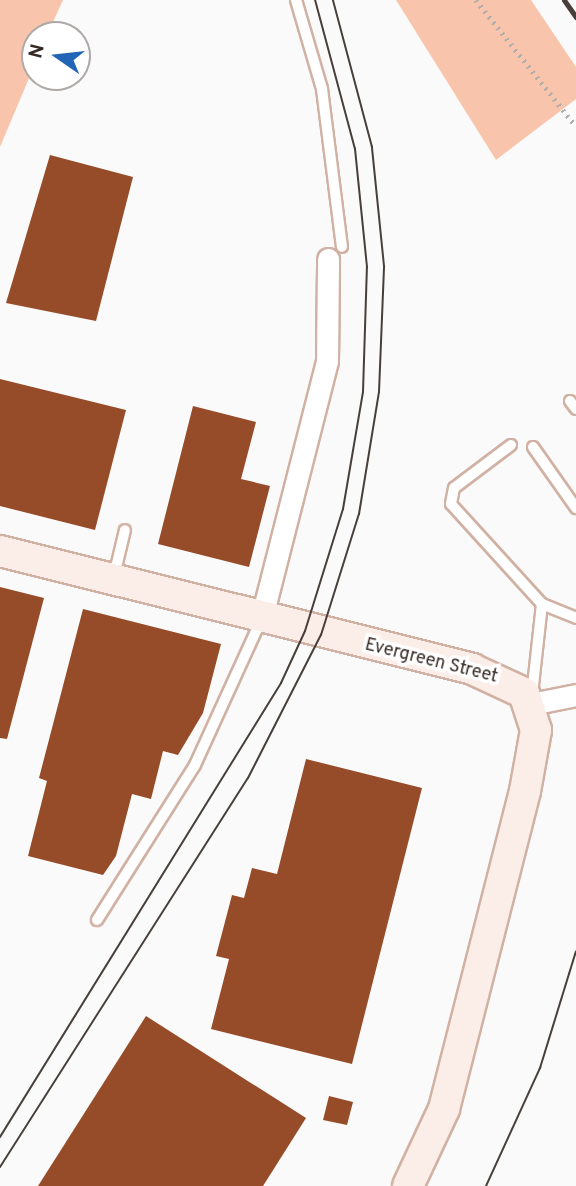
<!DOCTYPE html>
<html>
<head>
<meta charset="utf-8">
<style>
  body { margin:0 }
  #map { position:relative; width:576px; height:1186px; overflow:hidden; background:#fafafa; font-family:Overpass,sans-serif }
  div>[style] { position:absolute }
  .green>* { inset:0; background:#f9c4ac }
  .building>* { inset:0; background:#964c28 }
  .path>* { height:4.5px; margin-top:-2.25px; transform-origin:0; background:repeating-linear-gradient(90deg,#b1adaa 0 2px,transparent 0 7px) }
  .roads { filter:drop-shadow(2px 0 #d0b1a3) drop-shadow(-2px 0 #d0b1a3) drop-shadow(0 2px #d0b1a3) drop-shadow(0 -2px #d0b1a3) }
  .lane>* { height:10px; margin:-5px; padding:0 5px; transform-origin:5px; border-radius:5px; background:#fff }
  .street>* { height:21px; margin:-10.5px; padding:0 10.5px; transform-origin:10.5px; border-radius:10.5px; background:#fff }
  .secondary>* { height:30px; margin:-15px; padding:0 15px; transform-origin:15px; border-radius:15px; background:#fbeee8 }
  .tram>* { height:2px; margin:-1px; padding:0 1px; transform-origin:1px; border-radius:1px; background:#493e39 }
  .rail>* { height:5px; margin:-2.5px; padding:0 2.5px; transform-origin:2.5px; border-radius:2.5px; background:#493e39 }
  span { translate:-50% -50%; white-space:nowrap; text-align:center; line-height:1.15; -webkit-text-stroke:7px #fff; paint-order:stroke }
  .street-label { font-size:18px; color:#352923 }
  .north { position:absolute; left:21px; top:21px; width:70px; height:70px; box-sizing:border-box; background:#fff; border:2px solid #aea9a7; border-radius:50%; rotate:284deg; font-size:19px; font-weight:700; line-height:28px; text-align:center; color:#352923 }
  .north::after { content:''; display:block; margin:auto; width:24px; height:32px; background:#2264b5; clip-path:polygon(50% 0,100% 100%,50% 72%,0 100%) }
</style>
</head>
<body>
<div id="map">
  <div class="green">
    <div style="clip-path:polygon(0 0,63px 0,47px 35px,35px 35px,35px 64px,0 147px)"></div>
    <div style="clip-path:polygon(396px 0,531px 0,576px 67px,576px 99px,496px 160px)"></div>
  </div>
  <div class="building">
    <div style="clip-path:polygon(50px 155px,133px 177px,96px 321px,6px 303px)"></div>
    <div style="clip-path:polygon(0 379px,126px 410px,95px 530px,0 506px)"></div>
    <div style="clip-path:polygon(193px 406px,256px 422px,241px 479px,270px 486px,249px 567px,158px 544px)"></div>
    <div style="clip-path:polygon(0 587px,44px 598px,7px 739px,0 738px)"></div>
    <div style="clip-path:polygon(83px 609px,221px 644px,203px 713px,178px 755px,163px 751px,151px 799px,132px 794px,116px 856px,103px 875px,28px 856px,47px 781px,39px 778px)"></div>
    <div style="clip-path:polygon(306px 759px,422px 788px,352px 1064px,211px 1029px,229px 959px,216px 956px,232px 895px,244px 898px,252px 868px,277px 874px)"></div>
    <div style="clip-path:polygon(146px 1016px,306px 1118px,263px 1186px,38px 1186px)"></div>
    <div style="clip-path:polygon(329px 1096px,353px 1102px,347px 1125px,323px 1120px)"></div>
  </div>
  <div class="path">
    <div style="left:476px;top:0;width:161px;rotate:51.6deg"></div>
  </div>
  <div class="roads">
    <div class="lane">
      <div style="left:296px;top:0;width:93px;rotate:73.7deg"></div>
      <div style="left:322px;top:89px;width:159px;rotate:82.8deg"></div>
      <div style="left:570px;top:401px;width:10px;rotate:53deg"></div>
      <div style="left:511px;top:445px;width:71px;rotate:143deg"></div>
      <div style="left:454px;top:488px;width:16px;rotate:101deg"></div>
      <div style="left:451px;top:504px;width:135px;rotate:47.7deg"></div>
      <div style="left:542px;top:604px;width:91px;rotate:96.3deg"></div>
      <div style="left:533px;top:447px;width:75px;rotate:54.8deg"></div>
      <div style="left:114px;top:576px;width:47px;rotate:-76.6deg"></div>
      <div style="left:542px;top:604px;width:37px;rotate:22deg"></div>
      <div style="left:97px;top:920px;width:183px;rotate:-57.7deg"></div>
      <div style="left:195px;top:765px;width:159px;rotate:-65.5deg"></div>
    </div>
    <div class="street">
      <div style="left:261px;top:620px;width:267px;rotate:-75.7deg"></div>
      <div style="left:327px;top:361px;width:102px;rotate:-89.4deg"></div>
      <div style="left:531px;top:704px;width:46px;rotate:-11.3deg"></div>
    </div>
    <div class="secondary">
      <div style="left:0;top:551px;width:487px;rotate:14deg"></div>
      <div style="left:472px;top:669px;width:57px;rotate:24.8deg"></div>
      <div style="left:524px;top:693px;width:39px;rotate:72deg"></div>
      <div style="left:536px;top:730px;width:62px;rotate:100.2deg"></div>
      <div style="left:525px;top:791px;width:328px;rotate:104.3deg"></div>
      <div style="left:444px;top:1109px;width:85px;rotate:115.1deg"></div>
    </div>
  </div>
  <div class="tram">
    <div style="left:0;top:1137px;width:534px;rotate:-58.24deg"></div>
    <div style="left:281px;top:683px;width:57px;rotate:-65.2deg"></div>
    <div style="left:305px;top:631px;width:128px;rotate:-72.7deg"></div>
    <div style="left:343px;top:509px;width:119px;rotate:-80.3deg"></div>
    <div style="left:363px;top:392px;width:125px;rotate:-88.2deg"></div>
    <div style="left:367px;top:267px;width:119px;rotate:-95.8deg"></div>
    <div style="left:355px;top:149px;width:154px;rotate:-105deg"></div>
    <div style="left:0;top:1167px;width:461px;rotate:-57.5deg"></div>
    <div style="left:248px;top:778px;width:161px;rotate:-63deg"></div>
    <div style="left:321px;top:635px;width:127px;rotate:-72.6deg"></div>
    <div style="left:359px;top:514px;width:124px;rotate:-80.7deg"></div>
    <div style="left:379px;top:392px;width:126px;rotate:-87.7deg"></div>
    <div style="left:384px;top:266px;width:120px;rotate:-95.8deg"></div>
    <div style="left:372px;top:147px;width:152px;rotate:-104.9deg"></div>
    <div style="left:486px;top:1186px;width:130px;rotate:-65.4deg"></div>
    <div style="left:540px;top:1068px;width:122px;rotate:-72.9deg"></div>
  </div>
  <div class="rail">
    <div style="left:564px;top:0;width:21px;rotate:55deg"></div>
  </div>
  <div class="street-label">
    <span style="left:431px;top:662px;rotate:14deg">Evergreen Street</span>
  </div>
  <div class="north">N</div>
</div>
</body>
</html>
